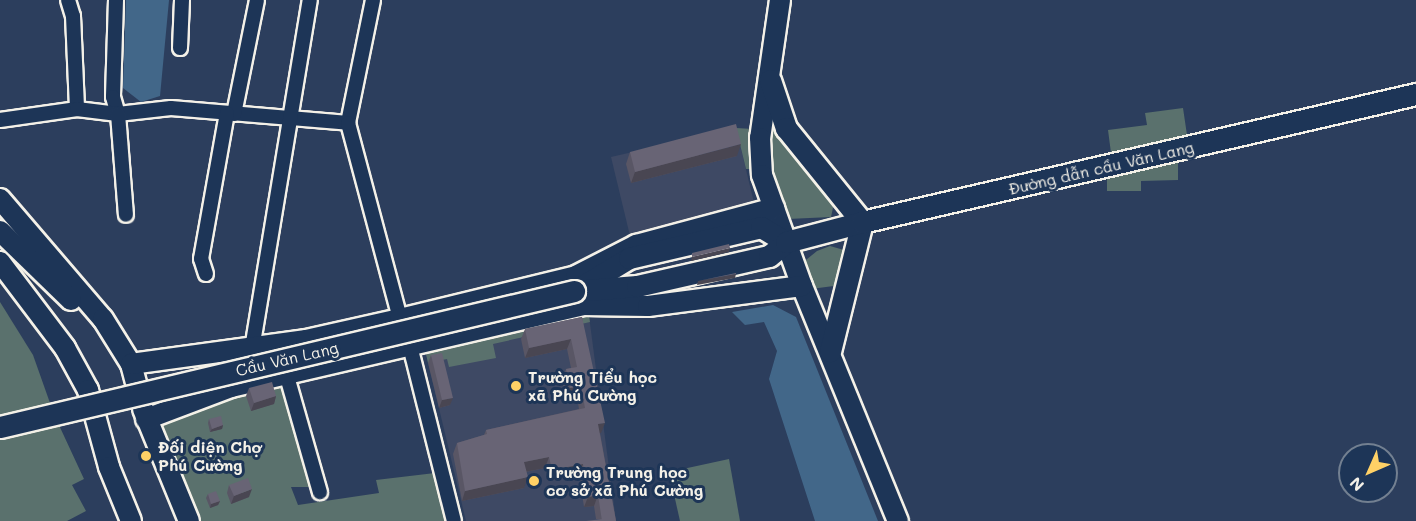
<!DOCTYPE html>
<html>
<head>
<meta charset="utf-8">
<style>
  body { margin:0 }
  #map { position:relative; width:1416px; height:521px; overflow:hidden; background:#2c3e5d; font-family:Mali,sans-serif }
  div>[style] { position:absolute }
  .built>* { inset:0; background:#3e4964 }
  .green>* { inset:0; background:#5a716d }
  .water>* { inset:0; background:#426789 }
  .roads { filter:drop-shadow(2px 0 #f4f1e8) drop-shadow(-2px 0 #f4f1e8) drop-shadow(0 2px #f4f1e8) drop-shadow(0 -2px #f4f1e8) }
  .street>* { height:14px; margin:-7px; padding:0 7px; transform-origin:7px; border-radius:7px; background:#1d3557 }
  .secondary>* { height:20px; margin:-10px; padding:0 10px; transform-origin:10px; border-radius:10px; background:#1d3557 }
  .primary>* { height:21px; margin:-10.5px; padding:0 10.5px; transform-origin:10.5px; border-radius:10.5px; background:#1d3557 }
  .bridges { filter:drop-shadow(2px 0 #f4f1e8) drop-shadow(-2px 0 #f4f1e8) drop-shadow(0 2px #f4f1e8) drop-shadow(0 -2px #f4f1e8) }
  .primary-bridge>* { height:21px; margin:-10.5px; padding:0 10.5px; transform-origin:10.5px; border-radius:10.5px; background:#1d3557 }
  .wall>* { inset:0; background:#595665 }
  .shaded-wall>* { inset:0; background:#494652 }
  .building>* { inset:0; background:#686475 }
  .dots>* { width:16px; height:16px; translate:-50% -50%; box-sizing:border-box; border:3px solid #1d3557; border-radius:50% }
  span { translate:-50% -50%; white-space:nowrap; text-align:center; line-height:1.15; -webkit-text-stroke:6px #1d3557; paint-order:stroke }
  .street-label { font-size:16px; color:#f4f1e8 }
  .poi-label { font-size:16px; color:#f4f1e8; font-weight:700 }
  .left { translate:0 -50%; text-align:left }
  .north { position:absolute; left:1338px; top:443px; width:60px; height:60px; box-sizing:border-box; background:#1d3557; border:2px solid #738091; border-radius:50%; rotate:225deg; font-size:16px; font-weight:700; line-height:24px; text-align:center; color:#f4f1e8 }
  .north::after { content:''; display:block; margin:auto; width:21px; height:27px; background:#ffd166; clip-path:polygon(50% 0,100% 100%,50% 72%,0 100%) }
</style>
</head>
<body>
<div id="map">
  <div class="built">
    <div style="clip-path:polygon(736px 128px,756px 211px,631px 240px,611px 157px)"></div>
    <div style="clip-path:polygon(589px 316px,616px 521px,466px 521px,426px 354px)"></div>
  </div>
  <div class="green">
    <div style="clip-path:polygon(1183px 108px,1187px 135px,1111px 153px,1108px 130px,1147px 125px,1145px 113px)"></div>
    <div style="clip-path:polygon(774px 127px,828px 192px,834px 203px,831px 217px,788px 219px,766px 163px,767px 129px)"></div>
    <div style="clip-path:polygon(736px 128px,753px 129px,756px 161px,752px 169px,746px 169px)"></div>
    <div style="clip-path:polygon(1178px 159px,1178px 180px,1141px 181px,1141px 191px,1107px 191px,1107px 176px)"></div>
    <div style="clip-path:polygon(830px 246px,844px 250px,850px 260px,841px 285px,811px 289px,801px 264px,817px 251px)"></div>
    <div style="clip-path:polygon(0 302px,33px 355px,50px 403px,0 415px)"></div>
    <div style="clip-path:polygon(589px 316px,590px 322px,493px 344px,496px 358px,449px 367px,447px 359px,428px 363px,426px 354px)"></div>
    <div style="clip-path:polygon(284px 381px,315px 487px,291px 487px,298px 505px,379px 493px,376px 480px,435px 473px,447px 521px,196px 521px,160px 430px,161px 423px,238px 390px)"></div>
    <div style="clip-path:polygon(58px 423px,84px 479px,72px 485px,86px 511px,67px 521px,0 521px,0 437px)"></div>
    <div style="clip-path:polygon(729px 459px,740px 521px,680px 521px,669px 472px)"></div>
  </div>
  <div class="water">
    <div style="clip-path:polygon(126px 0,169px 0,160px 96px,141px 102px,123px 88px)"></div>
    <div style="clip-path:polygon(773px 305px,796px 317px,878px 521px,815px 521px,769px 379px,777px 351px,764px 322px,745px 325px,732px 312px)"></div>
  </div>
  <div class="roads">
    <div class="street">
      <div style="left:68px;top:0;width:17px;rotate:73deg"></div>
      <div style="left:73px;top:16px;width:93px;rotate:87.5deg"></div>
      <div style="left:116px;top:0;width:97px;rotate:91.8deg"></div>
      <div style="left:113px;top:97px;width:18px;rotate:74deg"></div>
      <div style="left:118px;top:114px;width:53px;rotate:-6.5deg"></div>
      <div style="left:171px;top:108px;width:178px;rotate:4.8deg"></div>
      <div style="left:373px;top:0;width:126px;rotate:101.5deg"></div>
      <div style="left:348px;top:123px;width:203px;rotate:75.1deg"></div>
      <div style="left:180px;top:48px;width:48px;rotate:-87.6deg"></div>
      <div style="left:234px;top:114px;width:116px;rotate:-78.6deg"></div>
      <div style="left:0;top:120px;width:78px;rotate:-8.1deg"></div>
      <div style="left:77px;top:109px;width:41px;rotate:7deg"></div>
      <div style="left:118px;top:114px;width:101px;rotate:85.5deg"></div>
      <div style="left:206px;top:274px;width:16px;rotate:-108deg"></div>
      <div style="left:201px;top:259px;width:148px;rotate:-79.9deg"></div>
      <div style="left:410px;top:346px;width:180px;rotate:75.9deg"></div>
      <div style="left:252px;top:349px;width:354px;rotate:-80.6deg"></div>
      <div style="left:286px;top:373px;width:124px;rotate:74.1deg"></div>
    </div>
    <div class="secondary">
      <div style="left:780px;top:0;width:139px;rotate:98.2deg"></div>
      <div style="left:760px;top:138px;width:37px;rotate:87deg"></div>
      <div style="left:762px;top:175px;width:118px;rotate:70.2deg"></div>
      <div style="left:802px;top:286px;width:254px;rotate:67.8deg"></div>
      <div style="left:0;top:199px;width:158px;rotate:49.4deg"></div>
      <div style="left:103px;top:319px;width:53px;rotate:58.1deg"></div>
      <div style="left:131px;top:364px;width:20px;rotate:75deg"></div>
      <div style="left:0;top:231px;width:99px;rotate:44.2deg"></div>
      <div style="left:0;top:262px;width:108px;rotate:52.9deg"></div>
      <div style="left:65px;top:348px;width:48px;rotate:61.3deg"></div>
      <div style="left:88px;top:390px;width:80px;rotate:74.7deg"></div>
      <div style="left:109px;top:467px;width:58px;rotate:67.8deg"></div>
      <div style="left:131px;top:364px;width:177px;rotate:-7.8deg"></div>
      <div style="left:306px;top:340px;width:96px;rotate:-12.6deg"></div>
      <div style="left:400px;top:319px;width:181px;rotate:-13.7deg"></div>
      <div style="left:576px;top:276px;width:68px;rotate:-27.3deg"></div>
      <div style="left:636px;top:245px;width:143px;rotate:-15deg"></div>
      <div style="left:143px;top:409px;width:121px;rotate:67.7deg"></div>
      <div style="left:146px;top:419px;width:91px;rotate:-20.6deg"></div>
      <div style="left:231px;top:387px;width:361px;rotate:-13.1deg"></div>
      <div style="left:583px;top:305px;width:65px;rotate:0.9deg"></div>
      <div style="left:648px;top:306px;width:155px;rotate:-7.4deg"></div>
    </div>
    <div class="primary">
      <div style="left:770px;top:80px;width:51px;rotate:71.6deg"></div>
      <div style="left:786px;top:128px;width:121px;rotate:51deg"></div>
      <div style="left:862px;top:222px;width:133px;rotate:103.9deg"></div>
      <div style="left:578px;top:289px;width:60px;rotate:-31.3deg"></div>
      <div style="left:629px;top:258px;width:136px;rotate:-13.2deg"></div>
      <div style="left:761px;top:227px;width:29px;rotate:31deg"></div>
      <div style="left:574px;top:291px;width:63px;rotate:-4.5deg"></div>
      <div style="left:637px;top:286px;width:135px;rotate:-12.8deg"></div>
      <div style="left:769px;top:256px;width:22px;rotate:-39deg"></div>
      <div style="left:786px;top:242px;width:79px;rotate:-14.7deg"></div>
      <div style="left:862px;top:222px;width:569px;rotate:-13.01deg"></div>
    </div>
  </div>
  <div class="bridges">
    <div class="primary-bridge">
      <div style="left:0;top:427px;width:590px;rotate:-13.33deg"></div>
    </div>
  </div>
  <div class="wall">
    <div style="clip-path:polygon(630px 152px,737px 156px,631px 183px,626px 164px)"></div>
    <div style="clip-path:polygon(582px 317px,601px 433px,600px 433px,616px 521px,596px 519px,594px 506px,584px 507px,579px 474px,548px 481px,545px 468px,526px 472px,524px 488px,462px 501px,453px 454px,457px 443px,484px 435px,486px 430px,579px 409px,577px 397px,566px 399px,562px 380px,566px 369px,571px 368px,567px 349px,525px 358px,521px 339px,525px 329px)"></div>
    <div style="clip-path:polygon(431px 355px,450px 405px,439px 408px,428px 363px)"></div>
    <div style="clip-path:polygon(249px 388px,276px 396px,274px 404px,251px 411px,246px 396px)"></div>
    <div style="clip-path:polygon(209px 419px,223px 425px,222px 429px,210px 432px,208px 423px)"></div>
    <div style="clip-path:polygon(229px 485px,249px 497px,231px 504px,227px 493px)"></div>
    <div style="clip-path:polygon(208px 494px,220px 501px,218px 505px,210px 508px,206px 498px)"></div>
  </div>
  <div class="shaded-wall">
    <div style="clip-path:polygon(741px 144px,737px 156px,631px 183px,635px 172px)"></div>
    <div style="clip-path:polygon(730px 248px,729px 252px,691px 261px,692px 257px)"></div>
    <div style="clip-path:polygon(736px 274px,735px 278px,697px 285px,698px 281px)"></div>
    <div style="clip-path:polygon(571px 339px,567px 349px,525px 358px,529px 348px)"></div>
    <div style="clip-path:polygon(581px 386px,577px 397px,566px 399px,570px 388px)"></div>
    <div style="clip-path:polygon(276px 396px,274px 404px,251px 411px,254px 403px)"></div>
    <div style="clip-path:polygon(453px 398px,450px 405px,439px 408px,442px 400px)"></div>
    <div style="clip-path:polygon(605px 423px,601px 433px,594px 434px,598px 424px)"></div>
    <div style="clip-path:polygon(223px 425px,222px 429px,210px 432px,212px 429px)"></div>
    <div style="clip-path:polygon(549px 457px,545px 468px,520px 473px,524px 462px)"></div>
    <div style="clip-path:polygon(583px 464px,579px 474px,548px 481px,552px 470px)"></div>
    <div style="clip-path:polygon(528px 477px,524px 488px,462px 501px,465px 491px)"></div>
    <div style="clip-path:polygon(252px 489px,249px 497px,231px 504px,234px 496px)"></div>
    <div style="clip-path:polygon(598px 495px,594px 506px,584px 507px,588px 497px)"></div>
    <div style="clip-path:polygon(220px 501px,218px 505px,210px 508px,211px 504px)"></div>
  </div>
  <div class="building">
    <div style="clip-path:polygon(736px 124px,741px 144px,635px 172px,630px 152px)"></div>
    <div style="clip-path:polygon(729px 244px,730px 248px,692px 257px,692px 253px)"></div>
    <div style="clip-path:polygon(736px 273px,736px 274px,698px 281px)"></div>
    <div style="clip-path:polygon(582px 317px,605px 423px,598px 424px,616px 521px,602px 521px,598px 495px,588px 497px,583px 464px,552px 470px,549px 457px,524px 462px,528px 477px,465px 491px,457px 443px,487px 434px,486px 430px,585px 408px,581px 386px,570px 388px,566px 369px,577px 367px,571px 339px,529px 348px,525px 329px)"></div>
    <div style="clip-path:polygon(442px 353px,453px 398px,442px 400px,431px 355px)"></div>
    <div style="clip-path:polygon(272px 382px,276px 396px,254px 403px,249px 388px)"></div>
    <div style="clip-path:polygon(221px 416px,223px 425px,212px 429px,209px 419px)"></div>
    <div style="clip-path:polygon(248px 478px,252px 489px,234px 496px,229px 485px)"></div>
    <div style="clip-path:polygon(216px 491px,220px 501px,211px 504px,208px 494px)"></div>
    <div style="clip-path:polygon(602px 519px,602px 521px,586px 521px)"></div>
  </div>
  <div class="dots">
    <div style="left:516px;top:386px;background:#ffd166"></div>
    <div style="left:146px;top:456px;background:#ffd166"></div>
    <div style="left:534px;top:481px;background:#ffd166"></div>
  </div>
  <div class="street-label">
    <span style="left:1101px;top:168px;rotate:-13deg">Đường dẫn cầu Văn Lang</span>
    <span style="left:287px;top:359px;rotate:-13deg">Cầu Văn Lang</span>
  </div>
  <div class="poi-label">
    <span class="left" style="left:528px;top:386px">Trường Tiểu học<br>xã Phú Cường</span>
    <span class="left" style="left:158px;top:456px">Đối diện Chợ<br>Phú Cường</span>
    <span class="left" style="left:546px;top:481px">Trường Trung học<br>cơ sở xã Phú Cường</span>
  </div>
  <div class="north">N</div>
</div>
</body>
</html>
